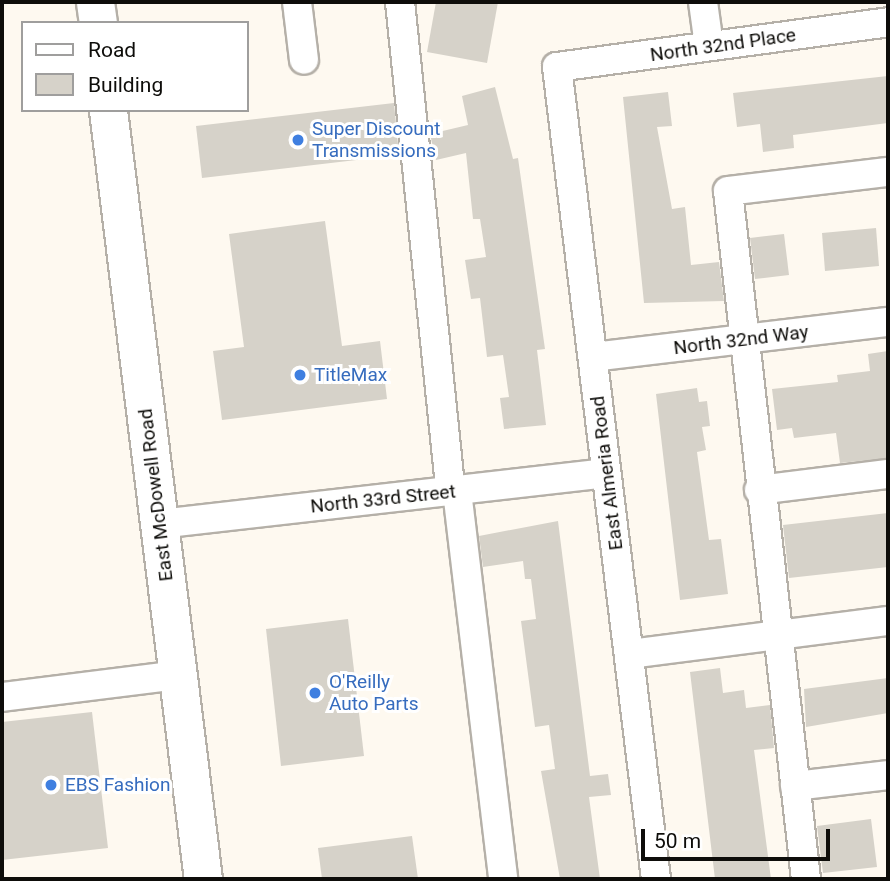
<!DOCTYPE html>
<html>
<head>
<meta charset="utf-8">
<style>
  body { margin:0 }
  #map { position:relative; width:890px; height:881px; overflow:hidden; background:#fef9f0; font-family:Roboto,sans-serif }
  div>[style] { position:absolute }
  .building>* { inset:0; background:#d6d2c9 }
  .roads { filter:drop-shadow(2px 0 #b5b0a8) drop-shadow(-2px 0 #b5b0a8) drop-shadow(0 2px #b5b0a8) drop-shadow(0 -2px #b5b0a8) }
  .minor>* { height:28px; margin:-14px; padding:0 14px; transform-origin:14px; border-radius:14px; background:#fff }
  .major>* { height:37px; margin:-18.5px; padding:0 18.5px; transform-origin:18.5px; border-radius:18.5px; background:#fff }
  .dots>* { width:19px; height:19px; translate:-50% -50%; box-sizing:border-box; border:4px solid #fff; border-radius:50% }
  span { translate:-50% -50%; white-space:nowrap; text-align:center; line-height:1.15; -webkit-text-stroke:6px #fff; paint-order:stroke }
  .street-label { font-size:19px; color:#0e0d0a }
  .shop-label { font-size:19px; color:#366cbe }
  .left { translate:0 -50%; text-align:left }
  .frame { position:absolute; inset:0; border:4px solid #0e0d0a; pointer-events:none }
  .legend { position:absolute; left:21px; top:21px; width:228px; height:91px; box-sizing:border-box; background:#fff; border:2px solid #9f9e9d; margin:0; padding:9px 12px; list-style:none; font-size:21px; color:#0e0d0a }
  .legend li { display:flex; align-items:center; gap:14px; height:35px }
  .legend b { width:35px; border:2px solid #9f9e9d }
  .scale { position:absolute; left:641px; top:829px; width:189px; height:32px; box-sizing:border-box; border:4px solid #0e0d0a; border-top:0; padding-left:9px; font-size:21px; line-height:24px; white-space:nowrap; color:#0e0d0a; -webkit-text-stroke:5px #fff; paint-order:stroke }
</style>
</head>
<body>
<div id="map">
  <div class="building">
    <div style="clip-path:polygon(436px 2px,498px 2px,487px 63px,427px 52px)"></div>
    <div style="clip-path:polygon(888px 76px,888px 123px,793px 135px,794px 148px,763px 152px,760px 124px,737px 127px,733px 93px)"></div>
    <div style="clip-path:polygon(495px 87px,513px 159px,518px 158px,545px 349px,537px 350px,546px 425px,504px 429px,500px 398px,509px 397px,503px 355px,487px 357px,480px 298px,471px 299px,465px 260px,486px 257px,480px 219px,473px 219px,466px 153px,436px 160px,430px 134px,468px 125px,462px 96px)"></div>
    <div style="clip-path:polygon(668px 92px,672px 126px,657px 127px,672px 209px,685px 207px,691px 265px,719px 262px,724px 301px,644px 303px,623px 97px)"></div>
    <div style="clip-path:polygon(394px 103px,399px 155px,202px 178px,196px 126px)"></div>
    <div style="clip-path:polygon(325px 221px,342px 346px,380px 341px,387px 399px,222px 420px,213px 351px,244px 347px,229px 234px)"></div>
    <div style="clip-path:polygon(876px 228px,879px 266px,825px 271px,822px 233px)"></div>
    <div style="clip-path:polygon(784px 234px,789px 275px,755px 279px,750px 238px)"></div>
    <div style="clip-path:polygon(888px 351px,888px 458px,840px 463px,836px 433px,794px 438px,792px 428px,777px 430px,772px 389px,838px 382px,837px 375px,870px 371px,868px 354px)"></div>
    <div style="clip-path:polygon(697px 388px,699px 402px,707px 401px,710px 426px,702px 427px,706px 450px,697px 452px,709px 540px,721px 539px,728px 594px,680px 600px,656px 394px)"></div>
    <div style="clip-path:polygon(888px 513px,888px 567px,789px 578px,783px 525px)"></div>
    <div style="clip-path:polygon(558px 521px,590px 776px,608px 774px,611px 795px,589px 797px,600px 879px,560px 879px,541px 771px,555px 769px,549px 725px,535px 727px,521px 621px,536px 619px,531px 579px,525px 579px,523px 561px,483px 567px,479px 536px)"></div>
    <div style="clip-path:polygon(348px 619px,364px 756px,281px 766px,266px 629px)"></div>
    <div style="clip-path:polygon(720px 668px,723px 693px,744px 690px,746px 708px,770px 705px,774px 748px,754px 750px,771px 879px,715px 879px,690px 672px)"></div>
    <div style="clip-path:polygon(888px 678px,888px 713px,806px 727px,804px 689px)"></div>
    <div style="clip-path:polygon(92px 712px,108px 848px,2px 860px,2px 722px)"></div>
    <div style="clip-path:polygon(871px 819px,877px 867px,823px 873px,817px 826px)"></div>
    <div style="clip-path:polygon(412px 836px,418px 879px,322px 879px,318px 848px)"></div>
  </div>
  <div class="roads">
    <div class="minor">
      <div style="left:297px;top:2px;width:58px;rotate:83.1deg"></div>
      <div style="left:400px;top:2px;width:493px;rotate:84.1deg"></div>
      <div style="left:703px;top:2px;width:44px;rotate:82.2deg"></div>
      <div style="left:593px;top:357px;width:297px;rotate:-6.8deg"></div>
      <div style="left:759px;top:490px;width:130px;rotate:-7.1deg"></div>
      <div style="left:457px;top:491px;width:391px;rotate:83.2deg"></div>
      <div style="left:159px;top:524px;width:450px;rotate:-6.5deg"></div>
      <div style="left:629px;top:654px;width:261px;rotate:-7.3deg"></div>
      <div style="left:2px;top:697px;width:177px;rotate:-7.1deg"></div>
      <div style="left:795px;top:786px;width:94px;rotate:-6.7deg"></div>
      <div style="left:656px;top:879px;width:818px;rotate:-96.95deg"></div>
      <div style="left:557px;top:67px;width:334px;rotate:-7.7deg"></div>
      <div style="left:806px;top:879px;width:692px;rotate:-96.47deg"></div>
      <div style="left:728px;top:191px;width:161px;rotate:-6.8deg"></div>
    </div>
    <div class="major">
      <div style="left:95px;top:2px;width:21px;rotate:82deg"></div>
      <div style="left:108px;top:110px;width:775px;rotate:82.96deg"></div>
    </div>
  </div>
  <div class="dots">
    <div style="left:298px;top:140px;background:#3f7fe0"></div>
    <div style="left:300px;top:375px;background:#3f7fe0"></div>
    <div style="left:315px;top:693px;background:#3f7fe0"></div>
    <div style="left:51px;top:785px;background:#3f7fe0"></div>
  </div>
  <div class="street-label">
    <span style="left:723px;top:45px;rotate:-8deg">North 32nd Place</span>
    <span style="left:741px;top:340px;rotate:-7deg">North 32nd Way</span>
    <span style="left:607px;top:473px;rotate:-97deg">East Almeria Road</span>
    <span style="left:156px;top:495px;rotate:-97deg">East McDowell Road</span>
    <span style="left:383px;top:499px;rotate:-6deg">North 33rd Street</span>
  </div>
  <div class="shop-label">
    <span class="left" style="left:312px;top:140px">Super Discount<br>Transmissions</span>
    <span class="left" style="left:314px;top:375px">TitleMax</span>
    <span class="left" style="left:329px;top:693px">O'Reilly<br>Auto Parts</span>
    <span class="left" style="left:65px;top:785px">EBS Fashion</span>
  </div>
  <div class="frame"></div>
  <ul class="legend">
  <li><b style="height:9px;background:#fff"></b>Road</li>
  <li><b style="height:19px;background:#d6d2c9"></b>Building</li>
  </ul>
  <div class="scale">50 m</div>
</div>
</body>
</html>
